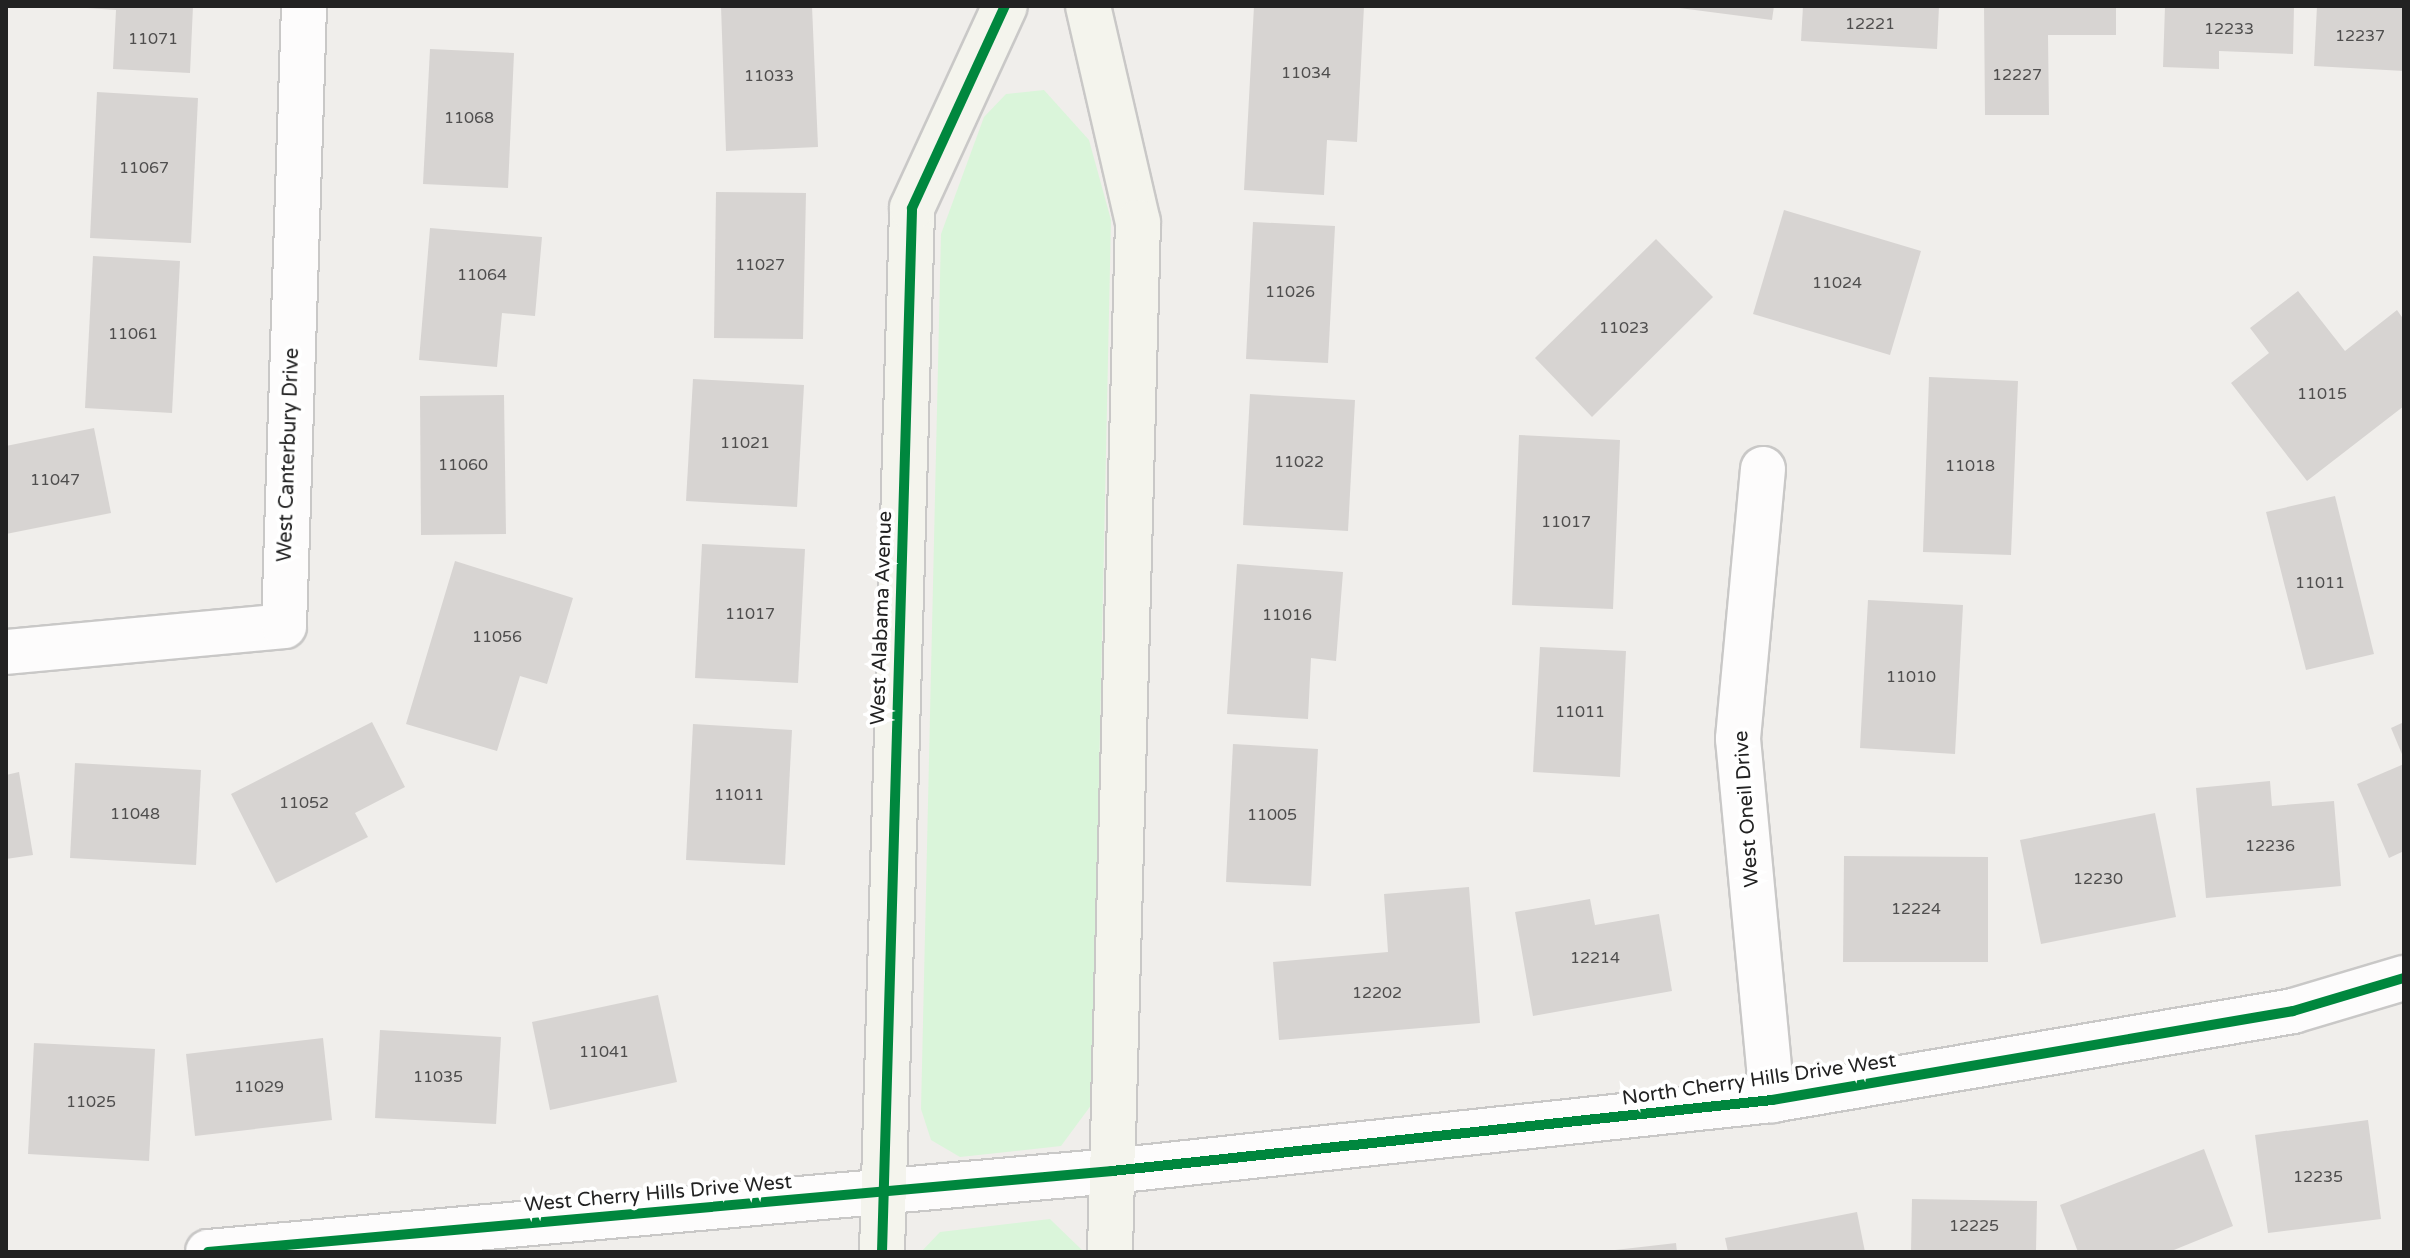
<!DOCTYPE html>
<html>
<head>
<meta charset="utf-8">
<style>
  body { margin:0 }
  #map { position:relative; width:2410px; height:1258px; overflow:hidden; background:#f0eeeb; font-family:"Varela Round",sans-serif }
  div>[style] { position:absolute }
  .park>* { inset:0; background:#daf5da }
  .building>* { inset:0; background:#d7d4d2 }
  .roads { filter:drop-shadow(2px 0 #c9c8c7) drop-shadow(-2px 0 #c9c8c7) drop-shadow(0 2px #c9c8c7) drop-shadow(0 -2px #c9c8c7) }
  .street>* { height:44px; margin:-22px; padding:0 22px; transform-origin:22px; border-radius:22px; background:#fdfcfc }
  .secondary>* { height:44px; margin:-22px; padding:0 22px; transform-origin:22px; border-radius:22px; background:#f4f4ed }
  .cycleway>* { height:10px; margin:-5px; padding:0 5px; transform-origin:5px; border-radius:5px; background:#00873e }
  span { translate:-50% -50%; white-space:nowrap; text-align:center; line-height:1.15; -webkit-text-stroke:8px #fff; paint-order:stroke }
  .number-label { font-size:16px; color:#4f4e4e }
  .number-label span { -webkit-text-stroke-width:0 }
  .street-label { font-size:20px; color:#222 }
  .frame { position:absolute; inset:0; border:8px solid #222; pointer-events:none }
</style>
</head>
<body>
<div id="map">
  <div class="park">
    <div style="clip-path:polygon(1044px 90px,1089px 140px,1111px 220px,1092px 1104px,1061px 1146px,960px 1157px,931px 1140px,921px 1109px,941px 234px,984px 117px,1006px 94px)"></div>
    <div style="clip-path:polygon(1050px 1219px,1084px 1252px,921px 1252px,940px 1232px)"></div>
  </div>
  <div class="building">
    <div style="clip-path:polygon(193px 6px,190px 73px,113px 69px,116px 10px,87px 8px)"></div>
    <div style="clip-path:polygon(721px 6px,812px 6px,818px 147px,726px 151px)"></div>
    <div style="clip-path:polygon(1254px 6px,1364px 6px,1357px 142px,1327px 140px,1324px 195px,1244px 190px)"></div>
    <div style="clip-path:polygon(1664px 6px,1774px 6px,1772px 20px)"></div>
    <div style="clip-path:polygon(1803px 6px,1939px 6px,1937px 49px,1801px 41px)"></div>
    <div style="clip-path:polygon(1984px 6px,2116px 6px,2116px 35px,2048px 35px,2049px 115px,1985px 115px)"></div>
    <div style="clip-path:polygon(2165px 6px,2294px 6px,2293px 54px,2219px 51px,2219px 69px,2163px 67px)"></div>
    <div style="clip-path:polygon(2317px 6px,2404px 6px,2404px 71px,2314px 66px)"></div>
    <div style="clip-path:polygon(430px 49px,514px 53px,508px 188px,423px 184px)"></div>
    <div style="clip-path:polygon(97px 92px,198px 98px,191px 243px,90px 238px)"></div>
    <div style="clip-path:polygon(716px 192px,806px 193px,803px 339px,714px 338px)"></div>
    <div style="clip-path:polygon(1784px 210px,1921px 251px,1890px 355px,1753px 314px)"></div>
    <div style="clip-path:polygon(1253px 222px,1335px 226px,1328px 363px,1246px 359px)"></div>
    <div style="clip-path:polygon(430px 228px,542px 237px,535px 316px,502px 313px,497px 367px,419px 360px)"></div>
    <div style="clip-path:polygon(1656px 239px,1713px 297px,1592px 417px,1535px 358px)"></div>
    <div style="clip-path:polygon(93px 256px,180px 261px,172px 413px,85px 408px)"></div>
    <div style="clip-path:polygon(2298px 291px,2345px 351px,2397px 310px,2404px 320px,2404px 406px,2307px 481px,2231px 383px,2269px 353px,2250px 328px)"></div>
    <div style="clip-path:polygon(1929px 377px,2018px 381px,2011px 555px,1923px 552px)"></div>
    <div style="clip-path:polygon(693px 379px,804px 385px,797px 507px,686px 501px)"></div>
    <div style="clip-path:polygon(1250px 394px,1355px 400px,1348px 531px,1243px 525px)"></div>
    <div style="clip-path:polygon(504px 395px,506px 534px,421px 535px,420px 396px)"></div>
    <div style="clip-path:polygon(94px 428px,111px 513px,6px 534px,6px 446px)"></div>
    <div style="clip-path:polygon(1519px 435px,1620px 440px,1613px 609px,1512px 605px)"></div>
    <div style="clip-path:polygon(2335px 496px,2374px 654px,2306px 670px,2266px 512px)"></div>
    <div style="clip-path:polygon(702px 544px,805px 549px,798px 683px,695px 678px)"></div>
    <div style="clip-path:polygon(455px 561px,573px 598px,547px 684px,520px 676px,497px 751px,406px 724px)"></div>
    <div style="clip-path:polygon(1237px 564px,1343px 572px,1336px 661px,1311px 658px,1308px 719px,1227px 714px)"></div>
    <div style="clip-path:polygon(1868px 600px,1963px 605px,1955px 754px,1860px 748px)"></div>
    <div style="clip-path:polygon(1540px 647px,1626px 651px,1620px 777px,1533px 772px)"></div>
    <div style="clip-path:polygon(372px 722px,405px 787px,355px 813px,368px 837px,276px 883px,231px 794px)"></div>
    <div style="clip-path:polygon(2404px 722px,2404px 759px,2391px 728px)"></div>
    <div style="clip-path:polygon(693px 724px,792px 730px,785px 865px,686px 860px)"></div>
    <div style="clip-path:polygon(1233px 744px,1318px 749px,1311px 886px,1226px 882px)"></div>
    <div style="clip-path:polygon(75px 763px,201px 770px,196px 865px,70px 858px)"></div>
    <div style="clip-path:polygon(2404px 764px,2404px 851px,2389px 858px,2357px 784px)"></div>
    <div style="clip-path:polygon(19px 772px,33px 855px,6px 859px,6px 775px)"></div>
    <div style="clip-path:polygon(2270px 781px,2272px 806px,2334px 801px,2341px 886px,2206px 898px,2196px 788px)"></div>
    <div style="clip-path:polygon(2155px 813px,2176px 917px,2041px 944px,2020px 840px)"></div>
    <div style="clip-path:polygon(1844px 856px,1988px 857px,1988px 962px,1843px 962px)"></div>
    <div style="clip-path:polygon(1469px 887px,1480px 1023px,1279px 1040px,1273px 962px,1388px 952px,1384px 894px)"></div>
    <div style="clip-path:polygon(1590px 899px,1595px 925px,1659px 914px,1672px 991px,1533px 1016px,1515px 912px)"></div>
    <div style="clip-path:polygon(658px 995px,677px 1082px,550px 1110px,532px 1022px)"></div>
    <div style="clip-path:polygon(380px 1030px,501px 1037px,496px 1124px,375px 1118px)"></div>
    <div style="clip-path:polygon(323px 1038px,332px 1120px,195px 1136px,186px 1054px)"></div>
    <div style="clip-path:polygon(34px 1043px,155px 1049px,149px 1161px,28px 1154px)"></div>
    <div style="clip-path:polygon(2368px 1120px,2381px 1219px,2268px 1233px,2255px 1135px)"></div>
    <div style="clip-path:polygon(2204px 1149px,2233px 1226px,2169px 1252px,2078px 1252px,2060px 1205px)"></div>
    <div style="clip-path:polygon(1912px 1199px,2037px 1201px,2036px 1252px,1911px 1252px)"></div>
    <div style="clip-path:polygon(1857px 1212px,1865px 1252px,1728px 1252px,1725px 1238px)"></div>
    <div style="clip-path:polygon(1676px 1243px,1677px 1252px,1615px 1252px,1615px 1250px)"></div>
  </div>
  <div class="roads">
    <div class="street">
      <div style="left:1763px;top:469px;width:271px;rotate:95.3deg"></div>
      <div style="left:1738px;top:739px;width:363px;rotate:84.6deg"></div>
      <div style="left:6px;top:652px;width:279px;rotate:-5.3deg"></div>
      <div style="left:284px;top:626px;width:620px;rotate:-88.15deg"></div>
      <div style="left:208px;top:1252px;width:908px;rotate:-5.12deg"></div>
      <div style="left:1112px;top:1171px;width:664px;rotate:-6.14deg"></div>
      <div style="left:1772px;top:1100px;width:529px;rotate:-9.69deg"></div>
      <div style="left:2293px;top:1011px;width:116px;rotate:-16.6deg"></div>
    </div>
    <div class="secondary">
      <div style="left:1088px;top:6px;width:222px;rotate:77deg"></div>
      <div style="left:1138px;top:222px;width:1030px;rotate:91.56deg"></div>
      <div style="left:882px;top:1252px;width:1044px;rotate:-88.35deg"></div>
      <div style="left:912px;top:208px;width:222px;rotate:-65.3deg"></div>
    </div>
  </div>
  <div class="cycleway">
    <div style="left:208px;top:1252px;width:908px;rotate:-5.12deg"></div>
    <div style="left:1112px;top:1171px;width:664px;rotate:-6.14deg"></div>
    <div style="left:1772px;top:1100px;width:529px;rotate:-9.69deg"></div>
    <div style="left:2293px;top:1011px;width:116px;rotate:-16.6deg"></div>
    <div style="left:882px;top:1252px;width:1044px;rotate:-88.35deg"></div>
    <div style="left:912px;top:208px;width:222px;rotate:-65.3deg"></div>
  </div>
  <div class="number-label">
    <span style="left:1870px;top:24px">12221</span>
    <span style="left:2229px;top:29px">12233</span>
    <span style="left:2360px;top:36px">12237</span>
    <span style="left:153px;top:39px">11071</span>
    <span style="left:1306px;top:73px">11034</span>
    <span style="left:2017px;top:75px">12227</span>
    <span style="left:769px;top:76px">11033</span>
    <span style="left:469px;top:118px">11068</span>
    <span style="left:144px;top:168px">11067</span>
    <span style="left:760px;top:265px">11027</span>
    <span style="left:482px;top:275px">11064</span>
    <span style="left:1837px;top:283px">11024</span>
    <span style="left:1290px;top:292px">11026</span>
    <span style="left:1624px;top:328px">11023</span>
    <span style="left:133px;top:334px">11061</span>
    <span style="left:2322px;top:394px">11015</span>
    <span style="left:745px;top:443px">11021</span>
    <span style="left:1299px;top:462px">11022</span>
    <span style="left:463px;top:465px">11060</span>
    <span style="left:1970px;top:466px">11018</span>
    <span style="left:55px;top:480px">11047</span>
    <span style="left:1566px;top:522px">11017</span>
    <span style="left:2320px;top:583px">11011</span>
    <span style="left:750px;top:614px">11017</span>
    <span style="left:1287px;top:615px">11016</span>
    <span style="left:497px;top:637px">11056</span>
    <span style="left:1911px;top:677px">11010</span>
    <span style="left:1580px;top:712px">11011</span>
    <span style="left:739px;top:795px">11011</span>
    <span style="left:304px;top:803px">11052</span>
    <span style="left:135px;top:814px">11048</span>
    <span style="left:1272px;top:815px">11005</span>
    <span style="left:2270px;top:846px">12236</span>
    <span style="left:2098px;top:879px">12230</span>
    <span style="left:1916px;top:909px">12224</span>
    <span style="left:1595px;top:958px">12214</span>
    <span style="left:1377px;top:993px">12202</span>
    <span style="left:604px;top:1052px">11041</span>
    <span style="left:438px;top:1077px">11035</span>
    <span style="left:259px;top:1087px">11029</span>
    <span style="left:91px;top:1102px">11025</span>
    <span style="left:2318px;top:1177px">12235</span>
    <span style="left:1974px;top:1226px">12225</span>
  </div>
  <div class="street-label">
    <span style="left:289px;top:455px;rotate:-88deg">West Canterbury Drive</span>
    <span style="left:882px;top:618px;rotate:-88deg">West Alabama Avenue</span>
    <span style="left:1747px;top:809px;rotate:-94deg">West Oneil Drive</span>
    <span style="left:1759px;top:1080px;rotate:-8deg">North Cherry Hills Drive West</span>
    <span style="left:658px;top:1194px;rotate:-5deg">West Cherry Hills Drive West</span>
  </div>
  <div class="frame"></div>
</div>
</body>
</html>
